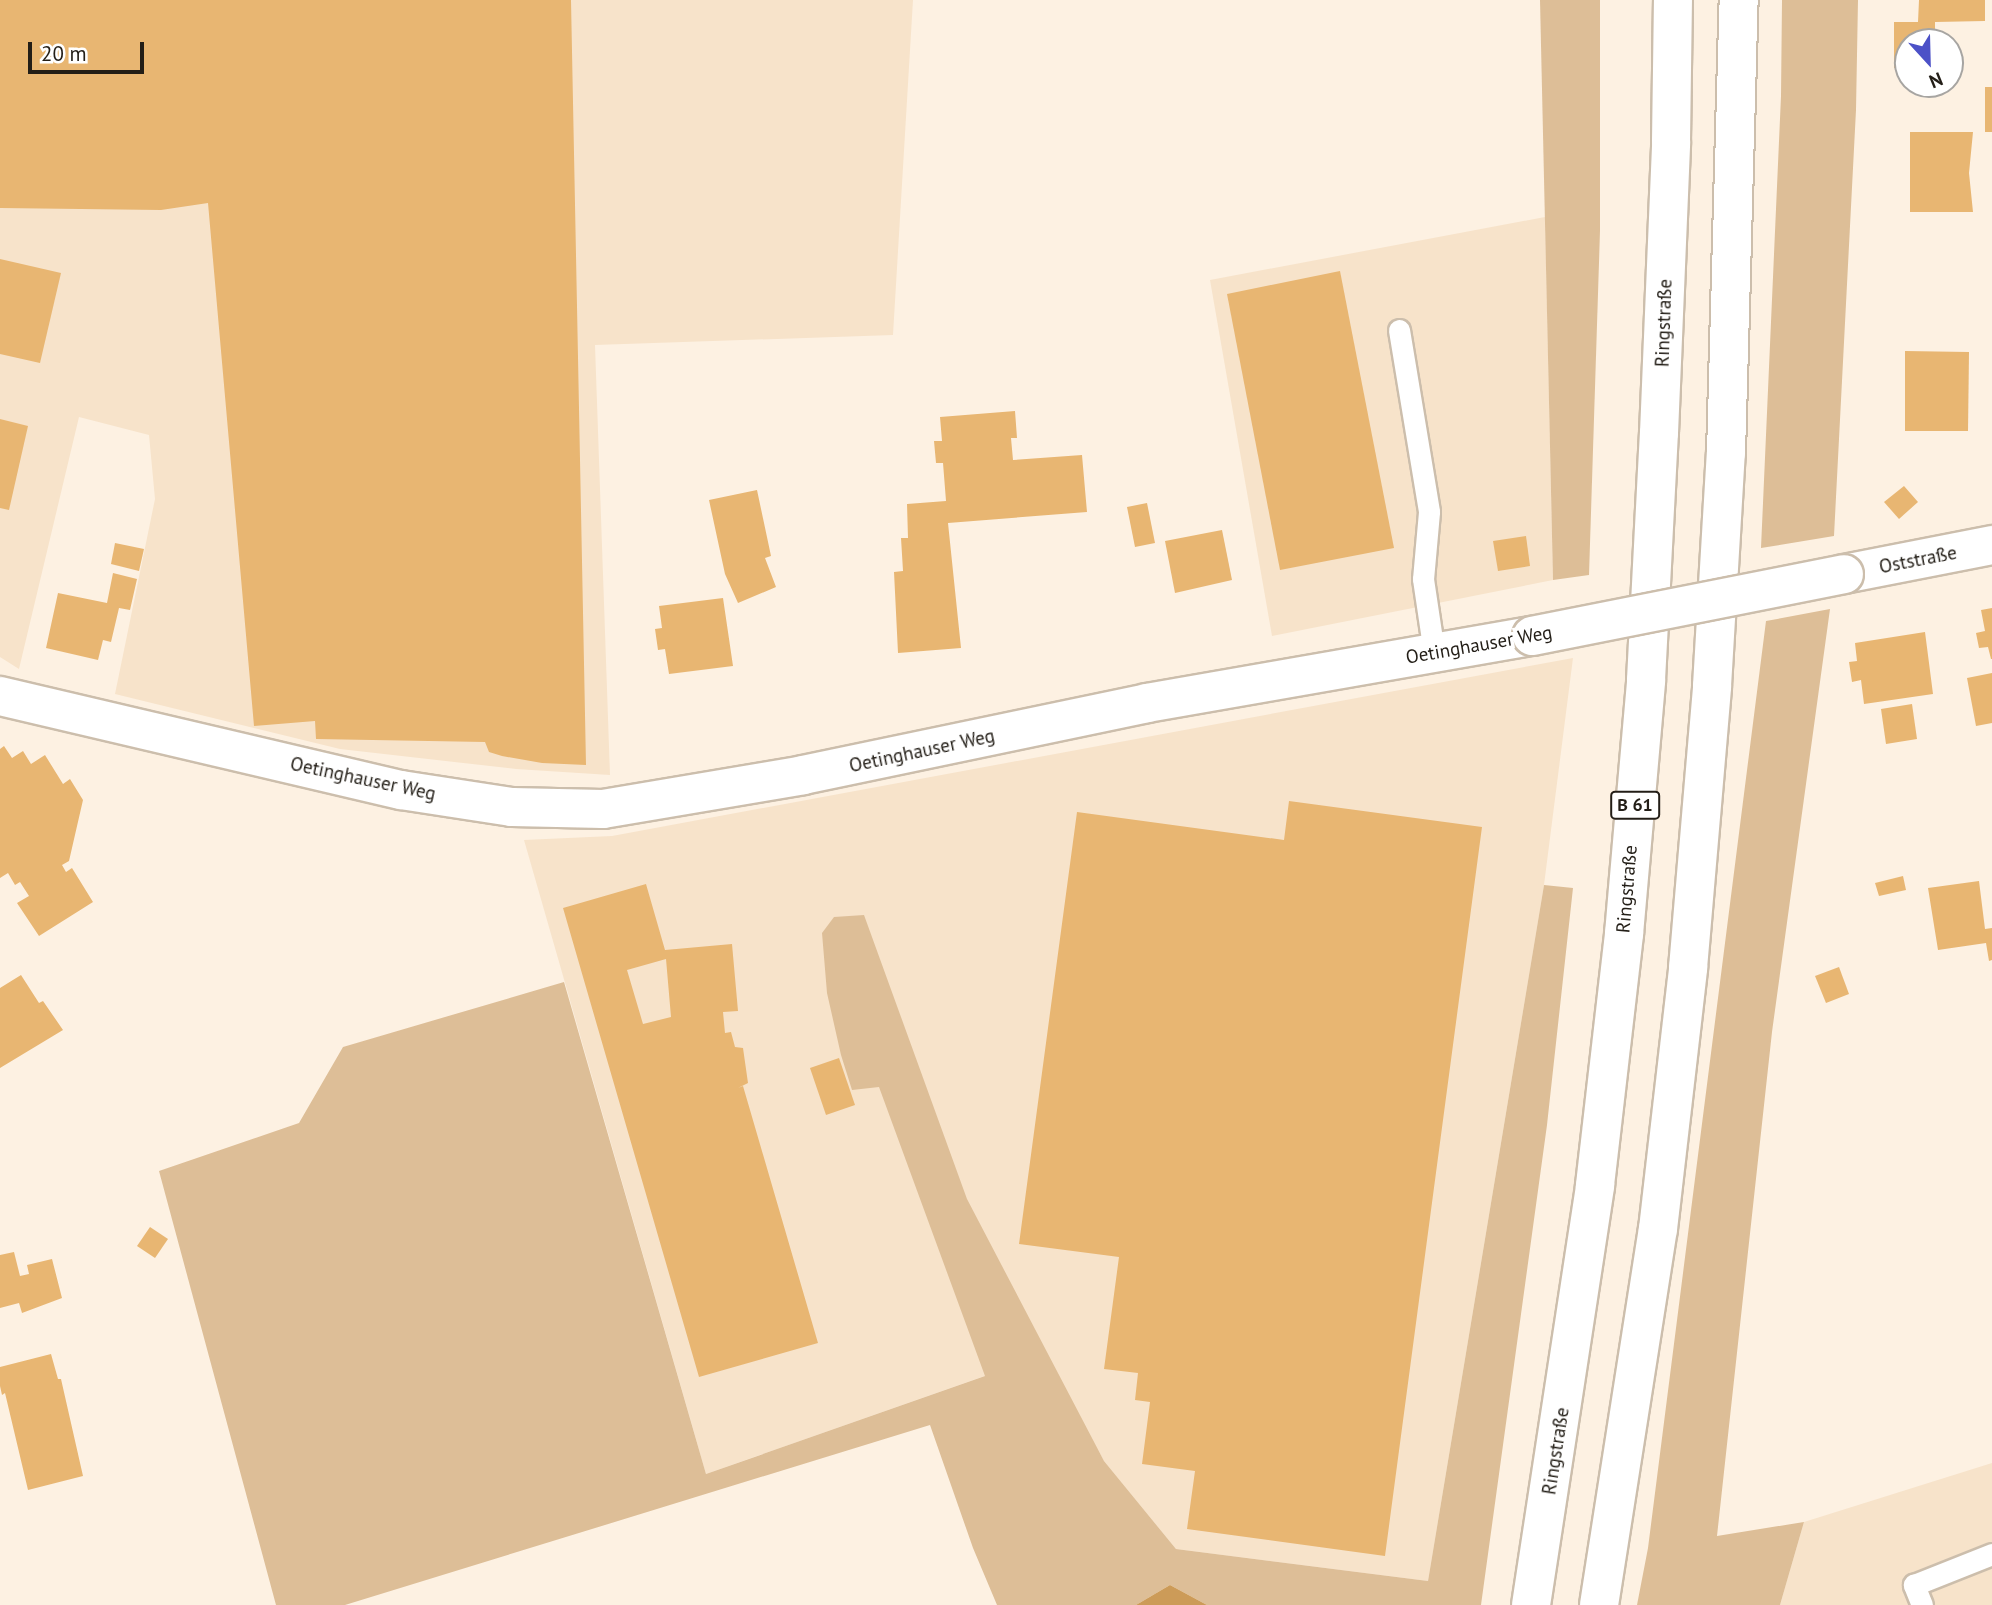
<!DOCTYPE html>
<html>
<head>
<meta charset="utf-8">
<style>
  body { margin:0 }
  #map { position:relative; width:1992px; height:1605px; overflow:hidden; background:#fdf1e2; font-family:"PT Sans",sans-serif }
  div>[style] { position:absolute }
  .built>* { inset:0; background:#f7e3ca }
  .green>* { inset:0; background:#ddbe97 }
  .water>* { inset:0; background:#cc9b58 }
  .building>* { inset:0; background:#e8b672 }
  .roads { filter:drop-shadow(2px 0 #ccbeac) drop-shadow(-2px 0 #ccbeac) drop-shadow(0 2px #ccbeac) drop-shadow(0 -2px #ccbeac) }
  .lane>* { height:21px; margin:-10.5px; padding:0 10.5px; transform-origin:10.5px; border-radius:10.5px; background:#fff }
  .street>* { height:38px; margin:-19px; padding:0 19px; transform-origin:19px; border-radius:19px; background:#fff }
  .highway>* { height:38px; margin:-19px; padding:0 19px; transform-origin:19px; border-radius:19px; background:#fff }
  .bridges { filter:drop-shadow(2px 0 #ccbeac) drop-shadow(-2px 0 #ccbeac) drop-shadow(0 2px #ccbeac) drop-shadow(0 -2px #ccbeac) }
  .street-bridge>* { height:38px; margin:-19px; padding:0 19px; transform-origin:19px; border-radius:19px; background:#fff }
  span { translate:-50% -50%; white-space:nowrap; text-align:center; line-height:1.15; -webkit-text-stroke:7px #fff; paint-order:stroke }
  .shield-label span { padding:2px 5px; background:#fff; border:2px solid; border-radius:5px; -webkit-text-stroke-width:0 }
  .shield-label { font-size:18px; color:#231e17; font-weight:700 }
  .street-label { font-size:19px; color:#231e17 }
  .north { position:absolute; left:1894px; top:28px; width:70px; height:70px; box-sizing:border-box; background:#fff; border:2px solid #a7a5a2; border-radius:50%; rotate:158deg; font-size:19px; font-weight:700; line-height:28px; text-align:center; color:#231e17 }
  .north::after { content:''; display:block; margin:auto; width:24px; height:32px; background:#4c51c7; clip-path:polygon(50% 0,100% 100%,50% 72%,0 100%) }
  .scale { position:absolute; left:28px; top:42px; width:116px; height:32px; box-sizing:border-box; border:4px solid #231e17; border-top:0; padding-left:9px; font-size:21px; line-height:24px; white-space:nowrap; color:#231e17; -webkit-text-stroke:5px #fff; paint-order:stroke }
</style>
</head>
<body>
<div id="map">
  <div class="built">
    <div style="clip-path:polygon(0 0,913px 0,893px 335px,595px 345px,610px 775px,516px 769px,340px 749px,115px 694px,155px 499px,149px 435px,79px 417px,19px 669px,0 657px)"></div>
    <div style="clip-path:polygon(1545px 217px,1553px 580px,1272px 636px,1210px 280px)"></div>
    <div style="clip-path:polygon(1573px 658px,1544px 885px,1428px 1581px,1176px 1549px,1104px 1461px,1044px 1355px,706px 1474px,524px 840px,612px 836px)"></div>
    <div style="clip-path:polygon(1992px 1463px,1992px 1605px,1780px 1605px,1804px 1522px)"></div>
  </div>
  <div class="green">
    <div style="clip-path:polygon(1540px 0,1600px 0,1600px 231px,1589px 575px,1553px 580px)"></div>
    <div style="clip-path:polygon(1782px 0,1858px 0,1856px 110px,1834px 536px,1761px 548px,1781px 96px)"></div>
    <div style="clip-path:polygon(1830px 609px,1772px 1032px,1717px 1536px,1804px 1522px,1780px 1605px,1637px 1605px,1648px 1548px,1766px 621px)"></div>
    <div style="clip-path:polygon(1544px 885px,1573px 888px,1547px 1125px,1481px 1605px,1207px 1605px,1170px 1585px,1136px 1605px,997px 1605px,973px 1548px,930px 1425px,345px 1605px,276px 1605px,159px 1171px,299px 1123px,343px 1047px,564px 982px,706px 1474px,985px 1376px,879px 1087px,852px 1090px,841px 1055px,827px 993px,822px 933px,834px 917px,864px 915px,967px 1199px,1104px 1461px,1176px 1549px,1428px 1581px)"></div>
  </div>
  <div class="water">
    <div style="clip-path:polygon(1170px 1585px,1207px 1605px,1136px 1605px)"></div>
  </div>
  <div class="building">
    <div style="clip-path:polygon(0 0,571px 0,586px 765px,542px 763px,502px 756px,489px 752px,485px 742px,316px 739px,315px 721px,254px 726px,208px 203px,161px 210px,0 208px)"></div>
    <div style="clip-path:polygon(1919px 0,1985px 0,1985px 21px,1935px 22px,1935px 42px,1908px 42px,1908px 68px,1894px 68px,1894px 22px,1918px 22px)"></div>
    <div style="clip-path:polygon(1985px 87px,1992px 87px,1992px 132px,1985px 132px)"></div>
    <div style="clip-path:polygon(1910px 132px,1973px 132px,1969px 173px,1973px 212px,1910px 212px)"></div>
    <div style="clip-path:polygon(0 259px,61px 273px,40px 363px,0 354px)"></div>
    <div style="clip-path:polygon(1340px 271px,1394px 548px,1280px 570px,1227px 294px)"></div>
    <div style="clip-path:polygon(1905px 351px,1969px 352px,1968px 431px,1905px 431px)"></div>
    <div style="clip-path:polygon(1015px 411px,1017px 438px,1011px 438px,1013px 460px,1082px 455px,1087px 512px,948px 523px,961px 648px,898px 653px,894px 572px,903px 571px,901px 538px,908px 538px,907px 504px,946px 501px,943px 463px,936px 463px,934px 441px,942px 441px,940px 417px)"></div>
    <div style="clip-path:polygon(0 419px,28px 426px,9px 510px,0 508px)"></div>
    <div style="clip-path:polygon(1904px 486px,1918px 502px,1899px 519px,1884px 502px)"></div>
    <div style="clip-path:polygon(757px 490px,771px 556px,765px 558px,776px 587px,738px 603px,725px 574px,709px 500px)"></div>
    <div style="clip-path:polygon(1147px 503px,1155px 543px,1135px 547px,1127px 507px)"></div>
    <div style="clip-path:polygon(1222px 530px,1232px 580px,1175px 593px,1165px 541px)"></div>
    <div style="clip-path:polygon(1526px 536px,1530px 566px,1498px 571px,1493px 541px)"></div>
    <div style="clip-path:polygon(115px 543px,144px 549px,139px 571px,111px 564px)"></div>
    <div style="clip-path:polygon(113px 573px,137px 579px,130px 610px,119px 608px,111px 642px,103px 640px,98px 660px,46px 648px,58px 593px,107px 603px)"></div>
    <div style="clip-path:polygon(723px 598px,733px 666px,669px 674px,665px 649px,658px 650px,655px 629px,662px 628px,659px 606px)"></div>
    <div style="clip-path:polygon(1992px 608px,1992px 659px,1991px 659px,1988px 647px,1979px 648px,1976px 633px,1985px 631px,1981px 610px)"></div>
    <div style="clip-path:polygon(1925px 632px,1933px 694px,1864px 704px,1861px 680px,1852px 682px,1849px 662px,1857px 661px,1855px 643px)"></div>
    <div style="clip-path:polygon(1992px 673px,1992px 723px,1976px 726px,1967px 678px)"></div>
    <div style="clip-path:polygon(1912px 704px,1917px 739px,1886px 744px,1881px 709px)"></div>
    <div style="clip-path:polygon(4px 746px,12px 758px,23px 751px,31px 764px,45px 755px,63px 784px,70px 779px,83px 800px,69px 861px,62px 865px,66px 872px,72px 868px,93px 902px,39px 936px,17px 903px,29px 896px,20px 882px,15px 885px,8px 873px,0 878px,0 749px)"></div>
    <div style="clip-path:polygon(1289px 801px,1482px 827px,1385px 1556px,1187px 1529px,1195px 1471px,1142px 1464px,1150px 1402px,1135px 1400px,1138px 1373px,1104px 1369px,1119px 1257px,1019px 1244px,1077px 812px,1284px 840px)"></div>
    <div style="clip-path:polygon(1903px 876px,1906px 890px,1879px 896px,1875px 883px)"></div>
    <div style="clip-path:polygon(1979px 881px,1985px 929px,1992px 928px,1992px 960px,1989px 961px,1986px 943px,1938px 950px,1928px 888px)"></div>
    <div style="clip-path:polygon(evenodd,646px 884px,665px 950px,732px 944px,738px 1011px,723px 1012px,725px 1033px,731px 1032px,735px 1047px,743px 1048px,748px 1083px,738px 1088px,743px 1086px,818px 1343px,699px 1377px,563px 908px,646px 884px,666px 959px,671px 1017px,643px 1024px,627px 970px,666px 959px)"></div>
    <div style="clip-path:polygon(1839px 967px,1849px 994px,1826px 1003px,1815px 976px)"></div>
    <div style="clip-path:polygon(21px 975px,39px 1003px,43px 1001px,63px 1030px,0 1068px,0 988px)"></div>
    <div style="clip-path:polygon(839px 1058px,855px 1105px,826px 1115px,810px 1068px)"></div>
    <div style="clip-path:polygon(150px 1227px,168px 1239px,155px 1258px,137px 1246px)"></div>
    <div style="clip-path:polygon(14px 1252px,20px 1276px,29px 1274px,27px 1265px,52px 1259px,62px 1298px,22px 1313px,19px 1303px,0 1308px,0 1255px)"></div>
    <div style="clip-path:polygon(51px 1354px,58px 1379px,61px 1379px,83px 1476px,28px 1490px,5px 1393px,2px 1395px,0 1386px,0 1367px)"></div>
  </div>
  <div class="roads">
    <div class="lane">
      <div style="left:1399px;top:330px;width:184px;rotate:80.6deg"></div>
      <div style="left:1429px;top:512px;width:67px;rotate:95.1deg"></div>
      <div style="left:1423px;top:579px;width:75px;rotate:81.5deg"></div>
      <div style="left:1922px;top:1605px;width:22px;rotate:-112deg"></div>
      <div style="left:1914px;top:1585px;width:84px;rotate:-21.7deg"></div>
    </div>
    <div class="street">
      <div style="left:1844px;top:574px;width:151px;rotate:-11.1deg"></div>
      <div style="left:0;top:696px;width:412px;rotate:13.2deg"></div>
      <div style="left:401px;top:790px;width:112px;rotate:8.7deg"></div>
      <div style="left:512px;top:807px;width:91px;rotate:1.3deg"></div>
      <div style="left:603px;top:809px;width:203px;rotate:-9.6deg"></div>
      <div style="left:803px;top:775px;width:351px;rotate:-11.8deg"></div>
      <div style="left:1147px;top:703px;width:391px;rotate:-9.9deg"></div>
    </div>
    <div class="highway">
      <div style="left:1531px;top:1605px;width:425px;rotate:-81.3deg"></div>
      <div style="left:1595px;top:1185px;width:253px;rotate:-83.4deg"></div>
      <div style="left:1624px;top:934px;width:255px;rotate:-85deg"></div>
      <div style="left:1646px;top:680px;width:247px;rotate:-87deg"></div>
      <div style="left:1659px;top:433px;width:292px;rotate:-87.6deg"></div>
      <div style="left:1671px;top:141px;width:141px;rotate:-89.2deg"></div>
      <div style="left:1599px;top:1605px;width:381px;rotate:-81.1deg"></div>
      <div style="left:1658px;top:1229px;width:263px;rotate:-83.4deg"></div>
      <div style="left:1688px;top:968px;width:283px;rotate:-85.1deg"></div>
      <div style="left:1712px;top:686px;width:233px;rotate:-86.6deg"></div>
      <div style="left:1726px;top:453px;width:453px;rotate:-88.4deg"></div>
    </div>
  </div>
  <div class="bridges">
    <div class="street-bridge">
      <div style="left:1532px;top:636px;width:318px;rotate:-11.2deg"></div>
    </div>
  </div>
  <div class="shield-label">
    <span style="left:1635px;top:805px">B 61</span>
  </div>
  <div class="street-label">
    <span style="left:1664px;top:323px;rotate:-88deg">Ringstraße</span>
    <span style="left:1918px;top:560px;rotate:-11deg">Oststraße</span>
    <span style="left:1479px;top:645px;rotate:-10deg">Oetinghauser Weg</span>
    <span style="left:922px;top:751px;rotate:-12deg">Oetinghauser Weg</span>
    <span style="left:363px;top:779px;rotate:12deg">Oetinghauser Weg</span>
    <span style="left:1627px;top:889px;rotate:-85deg">Ringstraße</span>
    <span style="left:1556px;top:1451px;rotate:-81deg">Ringstraße</span>
  </div>
  <div class="north">N</div>
  <div class="scale">20 m</div>
</div>
</body>
</html>
